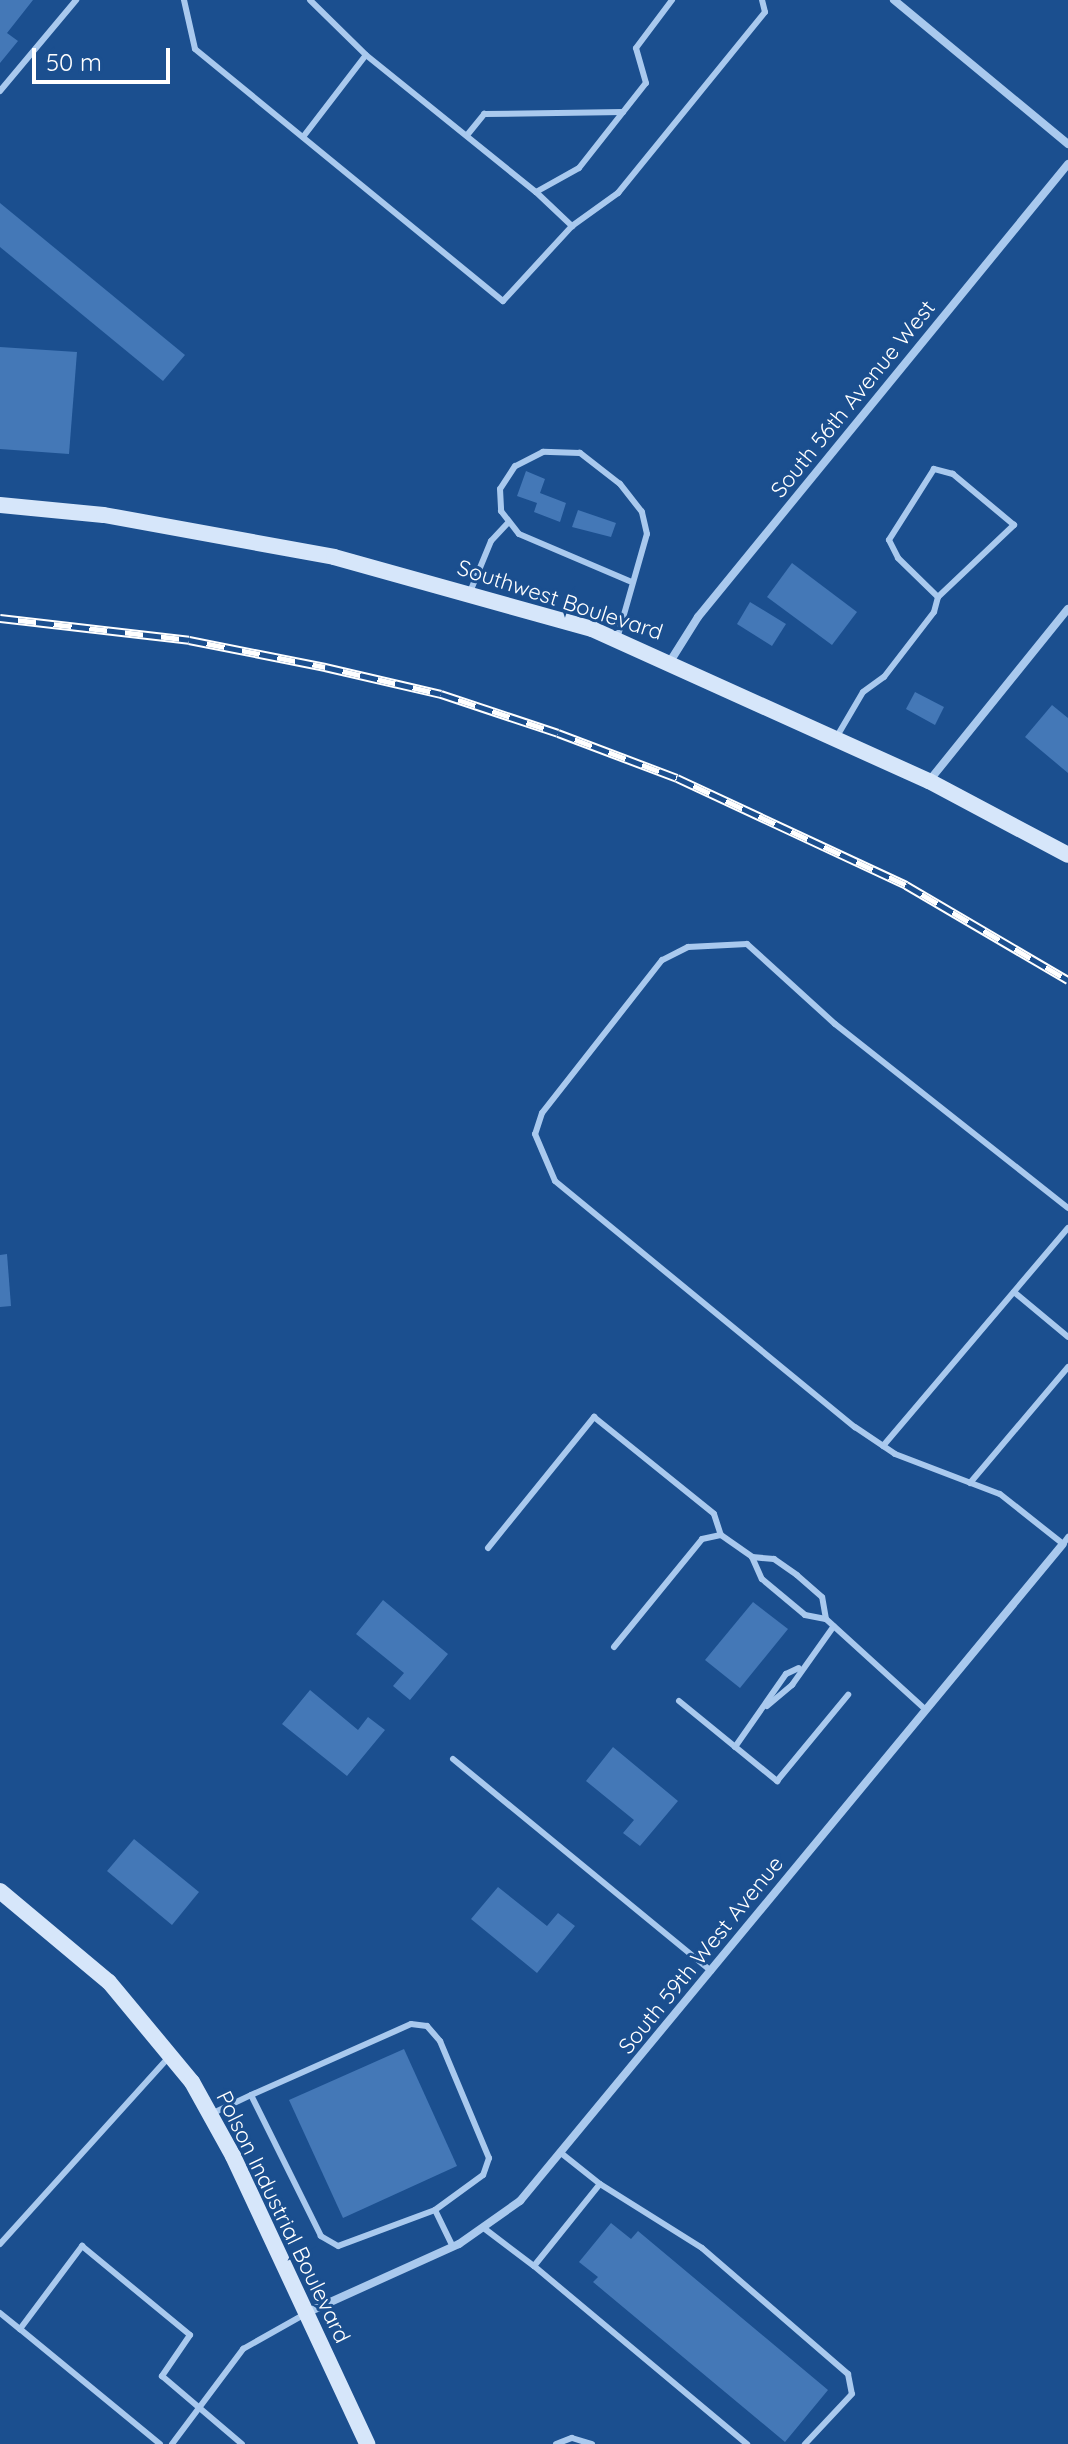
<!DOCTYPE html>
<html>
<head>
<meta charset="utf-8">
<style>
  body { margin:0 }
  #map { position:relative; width:1068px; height:2444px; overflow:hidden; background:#1b4f8f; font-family:Quicksand,sans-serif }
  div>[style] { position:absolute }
  .building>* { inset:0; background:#4478b7 }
  .lane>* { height:6px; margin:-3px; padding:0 3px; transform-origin:3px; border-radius:3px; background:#a9c9ee }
  .street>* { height:8px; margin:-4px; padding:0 4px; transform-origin:4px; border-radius:4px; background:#a9c9ee }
  .secondary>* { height:16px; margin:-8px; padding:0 8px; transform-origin:8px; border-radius:8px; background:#d6e6fa }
  .rail>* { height:9px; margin-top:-4.5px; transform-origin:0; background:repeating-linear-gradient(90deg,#1b4f8f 0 18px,#fff 0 36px); box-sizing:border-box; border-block:2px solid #fff }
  span { translate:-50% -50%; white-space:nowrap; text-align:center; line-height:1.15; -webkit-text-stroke:6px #1b4f8f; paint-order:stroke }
  .street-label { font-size:22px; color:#fff }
  .scale { position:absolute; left:32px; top:48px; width:138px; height:36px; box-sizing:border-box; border:4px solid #fff; border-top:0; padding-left:10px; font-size:24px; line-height:28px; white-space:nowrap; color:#fff; -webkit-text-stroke:6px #1b4f8f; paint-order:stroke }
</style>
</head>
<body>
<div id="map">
  <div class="building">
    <div style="clip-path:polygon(0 0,33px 0,7px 33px,18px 41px,0 63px)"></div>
    <div style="clip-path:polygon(0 203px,185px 355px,163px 381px,0 247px)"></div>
    <div style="clip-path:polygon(0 347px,77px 352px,69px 454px,0 449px)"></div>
    <div style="clip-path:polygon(526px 471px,545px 479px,540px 493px,566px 503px,560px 522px,534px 512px,537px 503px,517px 496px)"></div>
    <div style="clip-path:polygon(578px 510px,616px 523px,611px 537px,572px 527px)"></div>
    <div style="clip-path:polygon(792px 563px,857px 612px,832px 645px,767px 597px)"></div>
    <div style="clip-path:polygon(750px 602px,786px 624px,772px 646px,737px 624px)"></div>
    <div style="clip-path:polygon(915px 692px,944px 707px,935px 725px,906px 709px)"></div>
    <div style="clip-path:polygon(1052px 705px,1068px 718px,1068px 773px,1025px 737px)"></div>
    <div style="clip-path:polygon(7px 1254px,11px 1306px,0 1307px,0 1255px)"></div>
    <div style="clip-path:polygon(383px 1600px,448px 1654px,410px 1700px,393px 1686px,404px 1673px,356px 1634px)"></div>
    <div style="clip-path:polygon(753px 1602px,788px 1629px,740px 1688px,705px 1660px)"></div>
    <div style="clip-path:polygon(310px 1690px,358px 1730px,368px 1717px,385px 1730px,347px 1776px,282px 1724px)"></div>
    <div style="clip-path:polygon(613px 1747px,678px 1801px,640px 1846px,623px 1833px,634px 1820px,586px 1781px)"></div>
    <div style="clip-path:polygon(134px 1839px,199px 1892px,172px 1925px,107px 1871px)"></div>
    <div style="clip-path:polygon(498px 1887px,547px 1926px,558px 1913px,575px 1926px,537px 1973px,471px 1919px)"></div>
    <div style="clip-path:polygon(404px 2049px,457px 2166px,343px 2218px,289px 2100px)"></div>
    <div style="clip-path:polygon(611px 2223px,631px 2239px,638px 2231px,828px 2390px,785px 2442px,593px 2282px,598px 2277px,579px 2262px)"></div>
  </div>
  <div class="lane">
    <div style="left:184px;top:0;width:50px;rotate:77.3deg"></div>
    <div style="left:195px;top:49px;width:398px;rotate:39.3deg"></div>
    <div style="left:503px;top:301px;width:102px;rotate:-47.4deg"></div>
    <div style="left:310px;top:0;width:78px;rotate:44.5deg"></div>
    <div style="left:366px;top:55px;width:218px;rotate:38.9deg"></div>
    <div style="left:536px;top:192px;width:49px;rotate:-29.2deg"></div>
    <div style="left:579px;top:168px;width:108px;rotate:-51.8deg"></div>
    <div style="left:646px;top:83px;width:36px;rotate:-106deg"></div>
    <div style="left:636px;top:48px;width:60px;rotate:-53.1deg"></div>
    <div style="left:0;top:91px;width:119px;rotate:-50.1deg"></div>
    <div style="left:468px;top:134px;width:26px;rotate:-51deg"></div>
    <div style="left:484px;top:114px;width:139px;rotate:-0.8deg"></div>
    <div style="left:303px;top:137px;width:103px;rotate:-52.5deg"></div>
    <div style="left:536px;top:192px;width:50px;rotate:43.4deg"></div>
    <div style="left:572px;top:226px;width:57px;rotate:-35.7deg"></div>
    <div style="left:618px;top:193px;width:233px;rotate:-50.9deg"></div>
    <div style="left:765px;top:12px;width:12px;rotate:-104deg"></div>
    <div style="left:470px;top:592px;width:55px;rotate:-67.6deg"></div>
    <div style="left:491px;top:541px;width:26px;rotate:-47deg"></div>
    <div style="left:617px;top:639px;width:109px;rotate:-74.1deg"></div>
    <div style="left:647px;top:534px;width:23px;rotate:-103deg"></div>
    <div style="left:642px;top:512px;width:36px;rotate:-128deg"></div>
    <div style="left:620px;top:484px;width:51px;rotate:-142.2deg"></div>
    <div style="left:580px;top:453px;width:37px;rotate:-178deg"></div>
    <div style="left:543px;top:452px;width:31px;rotate:153deg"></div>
    <div style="left:515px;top:466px;width:27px;rotate:123deg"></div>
    <div style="left:500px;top:489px;width:22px;rotate:87deg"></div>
    <div style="left:501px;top:511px;width:29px;rotate:52deg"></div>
    <div style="left:519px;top:534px;width:120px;rotate:23.1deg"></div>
    <div style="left:836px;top:738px;width:53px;rotate:-59.6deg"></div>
    <div style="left:863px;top:692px;width:26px;rotate:-36deg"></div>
    <div style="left:884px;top:677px;width:82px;rotate:-52.4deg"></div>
    <div style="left:934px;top:612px;width:16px;rotate:-75deg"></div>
    <div style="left:938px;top:597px;width:105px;rotate:-43.5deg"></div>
    <div style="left:1014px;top:525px;width:80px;rotate:-140.1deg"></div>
    <div style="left:953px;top:474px;width:20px;rotate:-165deg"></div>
    <div style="left:934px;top:469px;width:84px;rotate:122.4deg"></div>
    <div style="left:889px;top:540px;width:20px;rotate:63deg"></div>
    <div style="left:898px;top:558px;width:56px;rotate:44.3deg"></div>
    <div style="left:1068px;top:1208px;width:297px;rotate:-141.7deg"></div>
    <div style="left:835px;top:1024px;width:119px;rotate:-137.7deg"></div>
    <div style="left:747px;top:944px;width:59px;rotate:177.1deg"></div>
    <div style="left:688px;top:947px;width:29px;rotate:153deg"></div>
    <div style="left:662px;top:960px;width:194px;rotate:128.1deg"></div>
    <div style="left:542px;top:1113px;width:22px;rotate:108deg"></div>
    <div style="left:535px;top:1134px;width:51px;rotate:66.9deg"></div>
    <div style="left:555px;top:1181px;width:388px;rotate:39.4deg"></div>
    <div style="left:855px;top:1427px;width:48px;rotate:34deg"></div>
    <div style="left:895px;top:1454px;width:112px;rotate:20.9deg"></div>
    <div style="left:1000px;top:1494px;width:80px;rotate:38.4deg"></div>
    <div style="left:1063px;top:1544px;width:9px;rotate:-54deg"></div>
    <div style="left:1014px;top:1292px;width:70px;rotate:39.8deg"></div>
    <div style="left:883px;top:1446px;width:286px;rotate:-49.7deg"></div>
    <div style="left:970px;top:1483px;width:152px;rotate:-49.8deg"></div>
    <div style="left:488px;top:1548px;width:169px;rotate:-51deg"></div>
    <div style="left:594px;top:1417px;width:154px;rotate:38.9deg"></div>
    <div style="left:714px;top:1514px;width:22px;rotate:72deg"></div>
    <div style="left:826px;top:1619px;width:22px;rotate:-100deg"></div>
    <div style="left:822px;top:1597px;width:33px;rotate:-139deg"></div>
    <div style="left:797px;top:1575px;width:28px;rotate:-145deg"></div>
    <div style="left:774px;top:1559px;width:22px;rotate:-175deg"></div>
    <div style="left:752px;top:1557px;width:24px;rotate:66deg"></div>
    <div style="left:762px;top:1579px;width:56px;rotate:39.9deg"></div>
    <div style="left:805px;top:1615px;width:21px;rotate:11deg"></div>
    <div style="left:826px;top:1619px;width:135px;rotate:42.3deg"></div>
    <div style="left:614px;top:1647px;width:139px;rotate:-50.8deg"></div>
    <div style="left:702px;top:1539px;width:19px;rotate:-12deg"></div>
    <div style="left:721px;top:1535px;width:38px;rotate:35deg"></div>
    <div style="left:679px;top:1701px;width:127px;rotate:39.2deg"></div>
    <div style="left:777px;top:1781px;width:112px;rotate:-50.5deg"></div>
    <div style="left:767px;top:1706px;width:33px;rotate:-40deg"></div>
    <div style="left:792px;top:1685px;width:72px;rotate:-54.6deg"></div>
    <div style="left:735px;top:1747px;width:89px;rotate:-55.1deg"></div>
    <div style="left:786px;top:1674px;width:14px;rotate:-25deg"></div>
    <div style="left:453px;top:1759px;width:334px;rotate:39.4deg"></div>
    <div style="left:211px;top:2114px;width:44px;rotate:-25.4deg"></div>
    <div style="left:251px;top:2095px;width:175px;rotate:-23.9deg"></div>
    <div style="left:411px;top:2024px;width:16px;rotate:7deg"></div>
    <div style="left:427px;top:2026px;width:20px;rotate:49deg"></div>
    <div style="left:440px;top:2041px;width:127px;rotate:67.3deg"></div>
    <div style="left:489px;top:2158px;width:18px;rotate:109deg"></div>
    <div style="left:483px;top:2175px;width:59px;rotate:143.9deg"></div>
    <div style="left:435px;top:2210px;width:103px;rotate:159.6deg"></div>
    <div style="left:338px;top:2246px;width:20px;rotate:-150deg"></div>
    <div style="left:321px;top:2236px;width:157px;rotate:-116.4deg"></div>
    <div style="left:600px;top:2184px;width:120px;rotate:32.1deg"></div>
    <div style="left:702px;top:2248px;width:193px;rotate:40.8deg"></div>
    <div style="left:848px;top:2374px;width:20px;rotate:79deg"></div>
    <div style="left:852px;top:2394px;width:69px;rotate:133.2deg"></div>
    <div style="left:435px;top:2210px;width:41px;rotate:64.1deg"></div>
    <div style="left:485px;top:2229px;width:61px;rotate:37.1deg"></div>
    <div style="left:534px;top:2266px;width:105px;rotate:-51.2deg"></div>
    <div style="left:600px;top:2184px;width:50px;rotate:-141.5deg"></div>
    <div style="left:0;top:2244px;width:252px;rotate:-47.9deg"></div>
    <div style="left:534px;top:2266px;width:278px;rotate:39.9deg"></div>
    <div style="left:0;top:2313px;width:26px;rotate:39deg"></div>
    <div style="left:160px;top:2444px;width:181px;rotate:-140.6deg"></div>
    <div style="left:20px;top:2329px;width:104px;rotate:-53.2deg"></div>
    <div style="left:82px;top:2246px;width:140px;rotate:39.5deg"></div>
    <div style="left:190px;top:2335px;width:50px;rotate:124.3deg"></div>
    <div style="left:162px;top:2376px;width:105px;rotate:40.4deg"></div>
    <div style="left:172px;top:2444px;width:119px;rotate:-53.2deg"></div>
    <div style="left:243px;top:2349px;width:69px;rotate:-29.5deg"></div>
    <div style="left:556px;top:2444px;width:17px;rotate:-21deg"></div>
    <div style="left:572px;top:2438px;width:21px;rotate:17deg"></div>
  </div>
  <div class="street">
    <div style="left:894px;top:0;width:226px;rotate:39.6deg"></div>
    <div style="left:671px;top:660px;width:51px;rotate:-57.9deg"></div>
    <div style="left:698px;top:617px;width:585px;rotate:-50.76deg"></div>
    <div style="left:929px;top:781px;width:221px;rotate:-51.1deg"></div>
    <div style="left:306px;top:2313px;width:168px;rotate:-24.3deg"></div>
    <div style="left:459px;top:2244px;width:75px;rotate:-35.2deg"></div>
    <div style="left:520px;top:2201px;width:852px;rotate:-50.43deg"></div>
  </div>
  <div class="secondary">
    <div style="left:0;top:505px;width:104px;rotate:5.5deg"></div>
    <div style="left:104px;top:515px;width:234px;rotate:10.3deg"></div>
    <div style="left:334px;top:557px;width:268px;rotate:15.6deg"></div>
    <div style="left:592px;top:629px;width:370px;rotate:24.3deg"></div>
    <div style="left:929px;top:781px;width:157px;rotate:28deg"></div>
    <div style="left:0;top:1891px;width:142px;rotate:39.9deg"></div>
    <div style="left:109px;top:1982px;width:130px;rotate:50.3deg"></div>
    <div style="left:192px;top:2082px;width:85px;rotate:61deg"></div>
    <div style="left:233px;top:2156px;width:318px;rotate:65deg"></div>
  </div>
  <div class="rail">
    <div style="left:0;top:618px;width:190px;rotate:6.6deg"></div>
    <div style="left:189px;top:640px;width:139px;rotate:11.2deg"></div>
    <div style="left:325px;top:667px;width:119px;rotate:13.1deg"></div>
    <div style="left:441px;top:694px;width:123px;rotate:18.4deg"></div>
    <div style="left:558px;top:733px;width:127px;rotate:20.7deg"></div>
    <div style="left:677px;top:778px;width:253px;rotate:25deg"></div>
    <div style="left:906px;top:885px;width:188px;rotate:30.4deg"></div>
  </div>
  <div class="street-label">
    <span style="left:853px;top:399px;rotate:-51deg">South 56th Avenue West</span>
    <span style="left:560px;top:600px;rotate:18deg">Southwest Boulevard</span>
    <span style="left:701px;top:1955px;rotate:-51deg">South 59th West Avenue</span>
    <span style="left:283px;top:2217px;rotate:64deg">Polson Industrial Boulevard</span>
  </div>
  <div class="scale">50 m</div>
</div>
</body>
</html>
